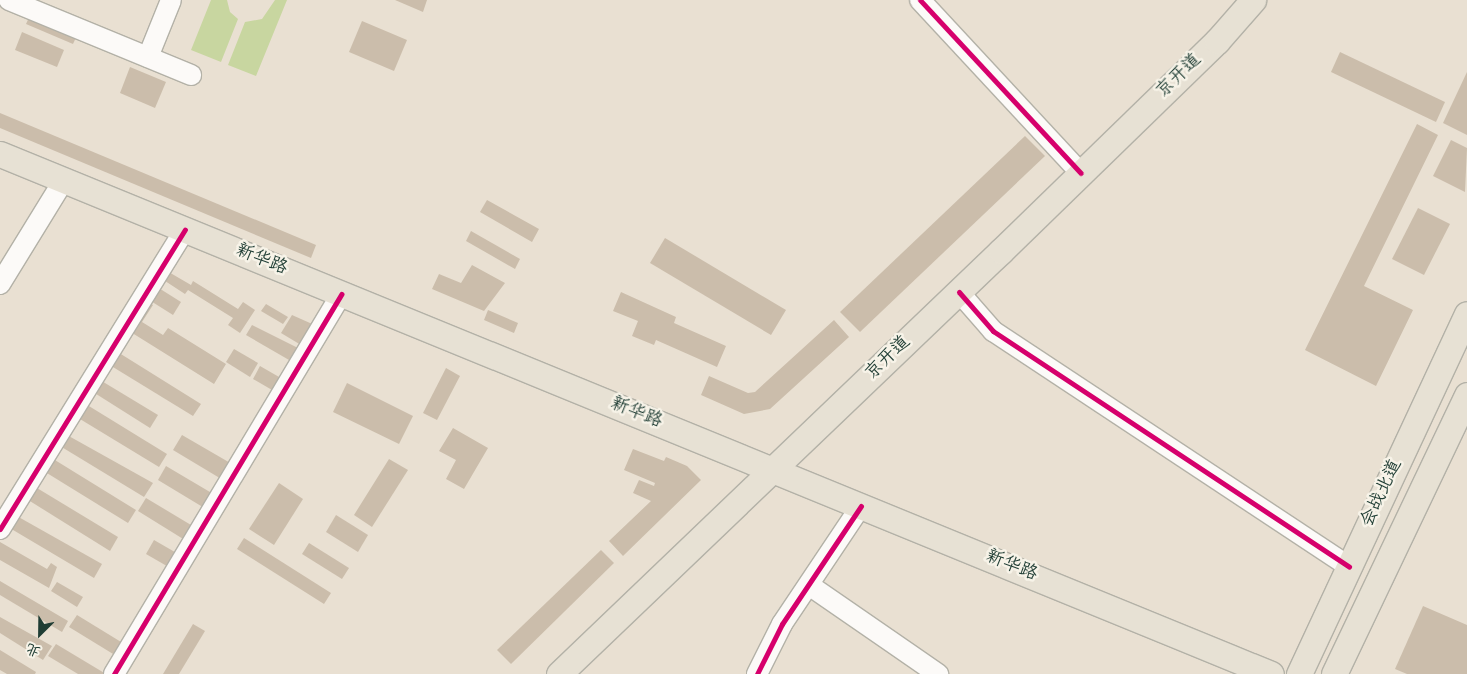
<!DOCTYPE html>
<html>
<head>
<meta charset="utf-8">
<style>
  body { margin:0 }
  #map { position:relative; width:1467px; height:674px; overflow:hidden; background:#e9e0d2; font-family:"Gochi Hand","LXGW WenKai TC",sans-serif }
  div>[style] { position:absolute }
  .green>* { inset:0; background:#c8d6a0 }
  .building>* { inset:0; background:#cbbdab }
  .roads { filter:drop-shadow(1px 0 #b3b1a7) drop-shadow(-1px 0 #b3b1a7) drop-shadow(0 1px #b3b1a7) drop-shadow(0 -1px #b3b1a7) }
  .minor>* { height:20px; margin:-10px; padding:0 10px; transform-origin:10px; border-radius:10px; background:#fcfaf8 }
  .major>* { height:25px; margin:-12.5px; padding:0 12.5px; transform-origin:12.5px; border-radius:12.5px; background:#e7e1d4 }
  .cycleway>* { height:5px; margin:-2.5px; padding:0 2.5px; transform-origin:2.5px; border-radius:2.5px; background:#d6006c }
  span { translate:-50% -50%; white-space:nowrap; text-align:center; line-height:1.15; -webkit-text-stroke:5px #f7f3e8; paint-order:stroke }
  .street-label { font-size:18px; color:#1f3d34 }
  .north { position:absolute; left:15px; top:609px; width:50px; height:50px; -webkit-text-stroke:4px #f7f3e8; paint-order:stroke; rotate:203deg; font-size:14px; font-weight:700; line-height:20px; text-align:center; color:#1f3d34 }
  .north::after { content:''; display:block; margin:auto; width:18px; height:22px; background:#1f3d34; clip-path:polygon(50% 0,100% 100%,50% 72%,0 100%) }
</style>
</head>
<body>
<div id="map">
  <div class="green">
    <div style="clip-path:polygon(211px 0,227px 0,230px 12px,238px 19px,221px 62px,191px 50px)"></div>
    <div style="clip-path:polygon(275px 0,287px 0,256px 76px,228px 65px,245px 22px,262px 19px)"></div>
  </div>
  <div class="building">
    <div style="clip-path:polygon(395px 0,427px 0,423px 12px)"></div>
    <div style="clip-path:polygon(31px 13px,78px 33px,73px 44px,26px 24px)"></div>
    <div style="clip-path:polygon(362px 21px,407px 40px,394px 71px,349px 52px)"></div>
    <div style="clip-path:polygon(22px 32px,64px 50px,57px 67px,15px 50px)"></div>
    <div style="clip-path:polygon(1340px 52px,1445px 102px,1436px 122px,1331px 72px)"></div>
    <div style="clip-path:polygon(130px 67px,166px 82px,155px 108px,120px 93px)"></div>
    <div style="clip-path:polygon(1467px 72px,1467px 135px,1443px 123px)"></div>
    <div style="clip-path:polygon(0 113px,316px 245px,311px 258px,0 128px)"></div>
    <div style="clip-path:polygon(1417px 124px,1438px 135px,1364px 286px,1413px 310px,1376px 386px,1305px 350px)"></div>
    <div style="clip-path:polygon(1025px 136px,1045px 156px,860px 332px,840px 312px)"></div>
    <div style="clip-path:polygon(1451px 140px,1467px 148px,1465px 192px,1433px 176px)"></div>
    <div style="clip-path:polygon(487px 200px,539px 229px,532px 242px,480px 212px)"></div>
    <div style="clip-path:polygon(1418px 208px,1450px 224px,1424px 275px,1392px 259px)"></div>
    <div style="clip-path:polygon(471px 231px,520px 259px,515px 269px,466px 241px)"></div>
    <div style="clip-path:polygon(665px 238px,786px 310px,771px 335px,650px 263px)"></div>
    <div style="clip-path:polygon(472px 265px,505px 283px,484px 311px,432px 289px,439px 274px,461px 283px)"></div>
    <div style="clip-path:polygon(167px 271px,191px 285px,193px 281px,238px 309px,243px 302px,255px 310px,240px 333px,228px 325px,233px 318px,188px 290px,185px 294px,162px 279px)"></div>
    <div style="clip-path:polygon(154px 285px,181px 302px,173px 315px,146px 298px)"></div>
    <div style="clip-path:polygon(621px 292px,676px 317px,674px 323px,726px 346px,717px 367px,656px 340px,654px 345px,632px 336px,638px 321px,613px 311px)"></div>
    <div style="clip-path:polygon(147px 301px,153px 305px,142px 322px,163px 335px,168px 328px,226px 364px,214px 384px,129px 331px)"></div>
    <div style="clip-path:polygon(266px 304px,288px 317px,283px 324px,261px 311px)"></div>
    <div style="clip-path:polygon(488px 310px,518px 323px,514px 333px,484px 320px)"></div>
    <div style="clip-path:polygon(292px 315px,319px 327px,306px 348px,281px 333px)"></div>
    <div style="clip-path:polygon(834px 320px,849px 337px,770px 409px,744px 414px,701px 395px,709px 376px,748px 393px,755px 392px)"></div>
    <div style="clip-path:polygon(252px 325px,304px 351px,296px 364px,246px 335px)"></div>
    <div style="clip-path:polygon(234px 349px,258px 363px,250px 377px,226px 362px)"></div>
    <div style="clip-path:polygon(116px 351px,201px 404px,193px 416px,108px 364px)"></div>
    <div style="clip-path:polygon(260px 366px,286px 381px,279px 394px,253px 379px)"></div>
    <div style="clip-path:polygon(446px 368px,460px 376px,437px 420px,423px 413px)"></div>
    <div style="clip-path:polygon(100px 380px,158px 415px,150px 428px,93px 392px)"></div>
    <div style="clip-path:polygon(347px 383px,413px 416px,399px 444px,333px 412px)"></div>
    <div style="clip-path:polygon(84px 403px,167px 454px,159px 467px,75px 416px)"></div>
    <div style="clip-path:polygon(453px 428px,488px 448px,464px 489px,446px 479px,456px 460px,439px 451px)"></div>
    <div style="clip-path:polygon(67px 435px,153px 483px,144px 497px,60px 446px)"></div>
    <div style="clip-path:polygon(182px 435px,232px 464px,223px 480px,173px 450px)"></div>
    <div style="clip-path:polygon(633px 449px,664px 461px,666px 457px,687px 466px,701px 480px,623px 556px,609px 541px,651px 501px,633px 493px,639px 480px,654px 486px,655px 483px,624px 470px)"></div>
    <div style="clip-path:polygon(50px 457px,136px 510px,128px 523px,42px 470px)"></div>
    <div style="clip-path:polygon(389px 459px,408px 470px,372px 527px,354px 515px)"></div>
    <div style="clip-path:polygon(166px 466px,215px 495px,206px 509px,158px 480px)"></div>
    <div style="clip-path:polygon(279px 483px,303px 499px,274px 545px,249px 529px)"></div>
    <div style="clip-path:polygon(32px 485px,118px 537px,110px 551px,25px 498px)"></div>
    <div style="clip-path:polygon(146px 498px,196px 528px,188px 542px,138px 511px)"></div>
    <div style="clip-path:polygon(15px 515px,102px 564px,94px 578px,8px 527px)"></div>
    <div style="clip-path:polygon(336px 515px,368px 535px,358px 552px,326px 532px)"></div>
    <div style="clip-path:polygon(244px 538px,331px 593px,324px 604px,237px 549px)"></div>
    <div style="clip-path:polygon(154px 540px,180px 555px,172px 569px,146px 554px)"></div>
    <div style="clip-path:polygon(0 542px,47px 569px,51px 563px,57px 567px,49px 588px,0 560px)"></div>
    <div style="clip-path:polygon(309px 543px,349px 568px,342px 579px,302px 554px)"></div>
    <div style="clip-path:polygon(601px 550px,614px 563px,511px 664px,497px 650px)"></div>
    <div style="clip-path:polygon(0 581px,68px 621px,62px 632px,0 595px)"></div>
    <div style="clip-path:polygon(57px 582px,83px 597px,77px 607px,51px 591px)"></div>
    <div style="clip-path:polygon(1423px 606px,1467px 625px,1467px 674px,1407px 674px,1395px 669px)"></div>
    <div style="clip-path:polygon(77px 615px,126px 645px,118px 657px,69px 627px)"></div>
    <div style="clip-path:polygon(0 617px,52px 646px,43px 660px,0 633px)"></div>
    <div style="clip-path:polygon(193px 624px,205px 631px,179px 674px,163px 674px)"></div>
    <div style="clip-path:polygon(56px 644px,106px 674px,78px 674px,48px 656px)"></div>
    <div style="clip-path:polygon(0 650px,36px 672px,35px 674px,7px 674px,0 670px)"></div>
  </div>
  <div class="roads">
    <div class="minor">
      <div style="left:9px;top:0;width:197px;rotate:22.4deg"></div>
      <div style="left:920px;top:0;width:236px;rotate:47.1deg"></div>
      <div style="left:148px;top:57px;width:61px;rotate:-68deg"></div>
      <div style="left:0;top:284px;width:122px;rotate:-58.4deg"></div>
      <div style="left:959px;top:292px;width:52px;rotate:48.9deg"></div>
      <div style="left:993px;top:331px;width:427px;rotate:33.5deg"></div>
      <div style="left:0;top:529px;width:352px;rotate:-58.3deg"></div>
      <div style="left:809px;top:585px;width:157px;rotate:34.6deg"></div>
      <div style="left:114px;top:674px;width:443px;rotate:-59.1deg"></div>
      <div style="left:757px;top:674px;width:56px;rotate:-63.4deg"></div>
      <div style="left:782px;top:624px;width:142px;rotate:-56.2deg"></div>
    </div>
    <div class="major">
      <div style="left:0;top:154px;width:1373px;rotate:22.25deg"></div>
      <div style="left:559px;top:674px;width:612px;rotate:-43.74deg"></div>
      <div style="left:1001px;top:251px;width:301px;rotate:-44.2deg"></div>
      <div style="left:1217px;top:41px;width:55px;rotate:-48.7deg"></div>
      <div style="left:1299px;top:674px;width:397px;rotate:-65deg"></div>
      <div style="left:1334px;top:674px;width:309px;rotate:-64.5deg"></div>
    </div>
  </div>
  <div class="cycleway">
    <div style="left:920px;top:0;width:236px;rotate:47.1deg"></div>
    <div style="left:959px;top:292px;width:52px;rotate:48.9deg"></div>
    <div style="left:993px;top:331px;width:427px;rotate:33.5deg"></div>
    <div style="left:0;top:529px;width:352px;rotate:-58.3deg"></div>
    <div style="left:114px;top:674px;width:443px;rotate:-59.1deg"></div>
    <div style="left:757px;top:674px;width:56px;rotate:-63.4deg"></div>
    <div style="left:782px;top:624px;width:142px;rotate:-56.2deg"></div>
  </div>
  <div class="street-label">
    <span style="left:1180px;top:77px;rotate:-44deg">京开道</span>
    <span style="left:261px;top:261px;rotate:22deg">新华路</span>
    <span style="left:889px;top:359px;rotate:-44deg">京开道</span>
    <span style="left:636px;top:414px;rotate:22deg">新华路</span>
    <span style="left:1383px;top:494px;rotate:-65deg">会战北道</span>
    <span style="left:1011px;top:567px;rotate:22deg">新华路</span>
  </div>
  <div class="north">北</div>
</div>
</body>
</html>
